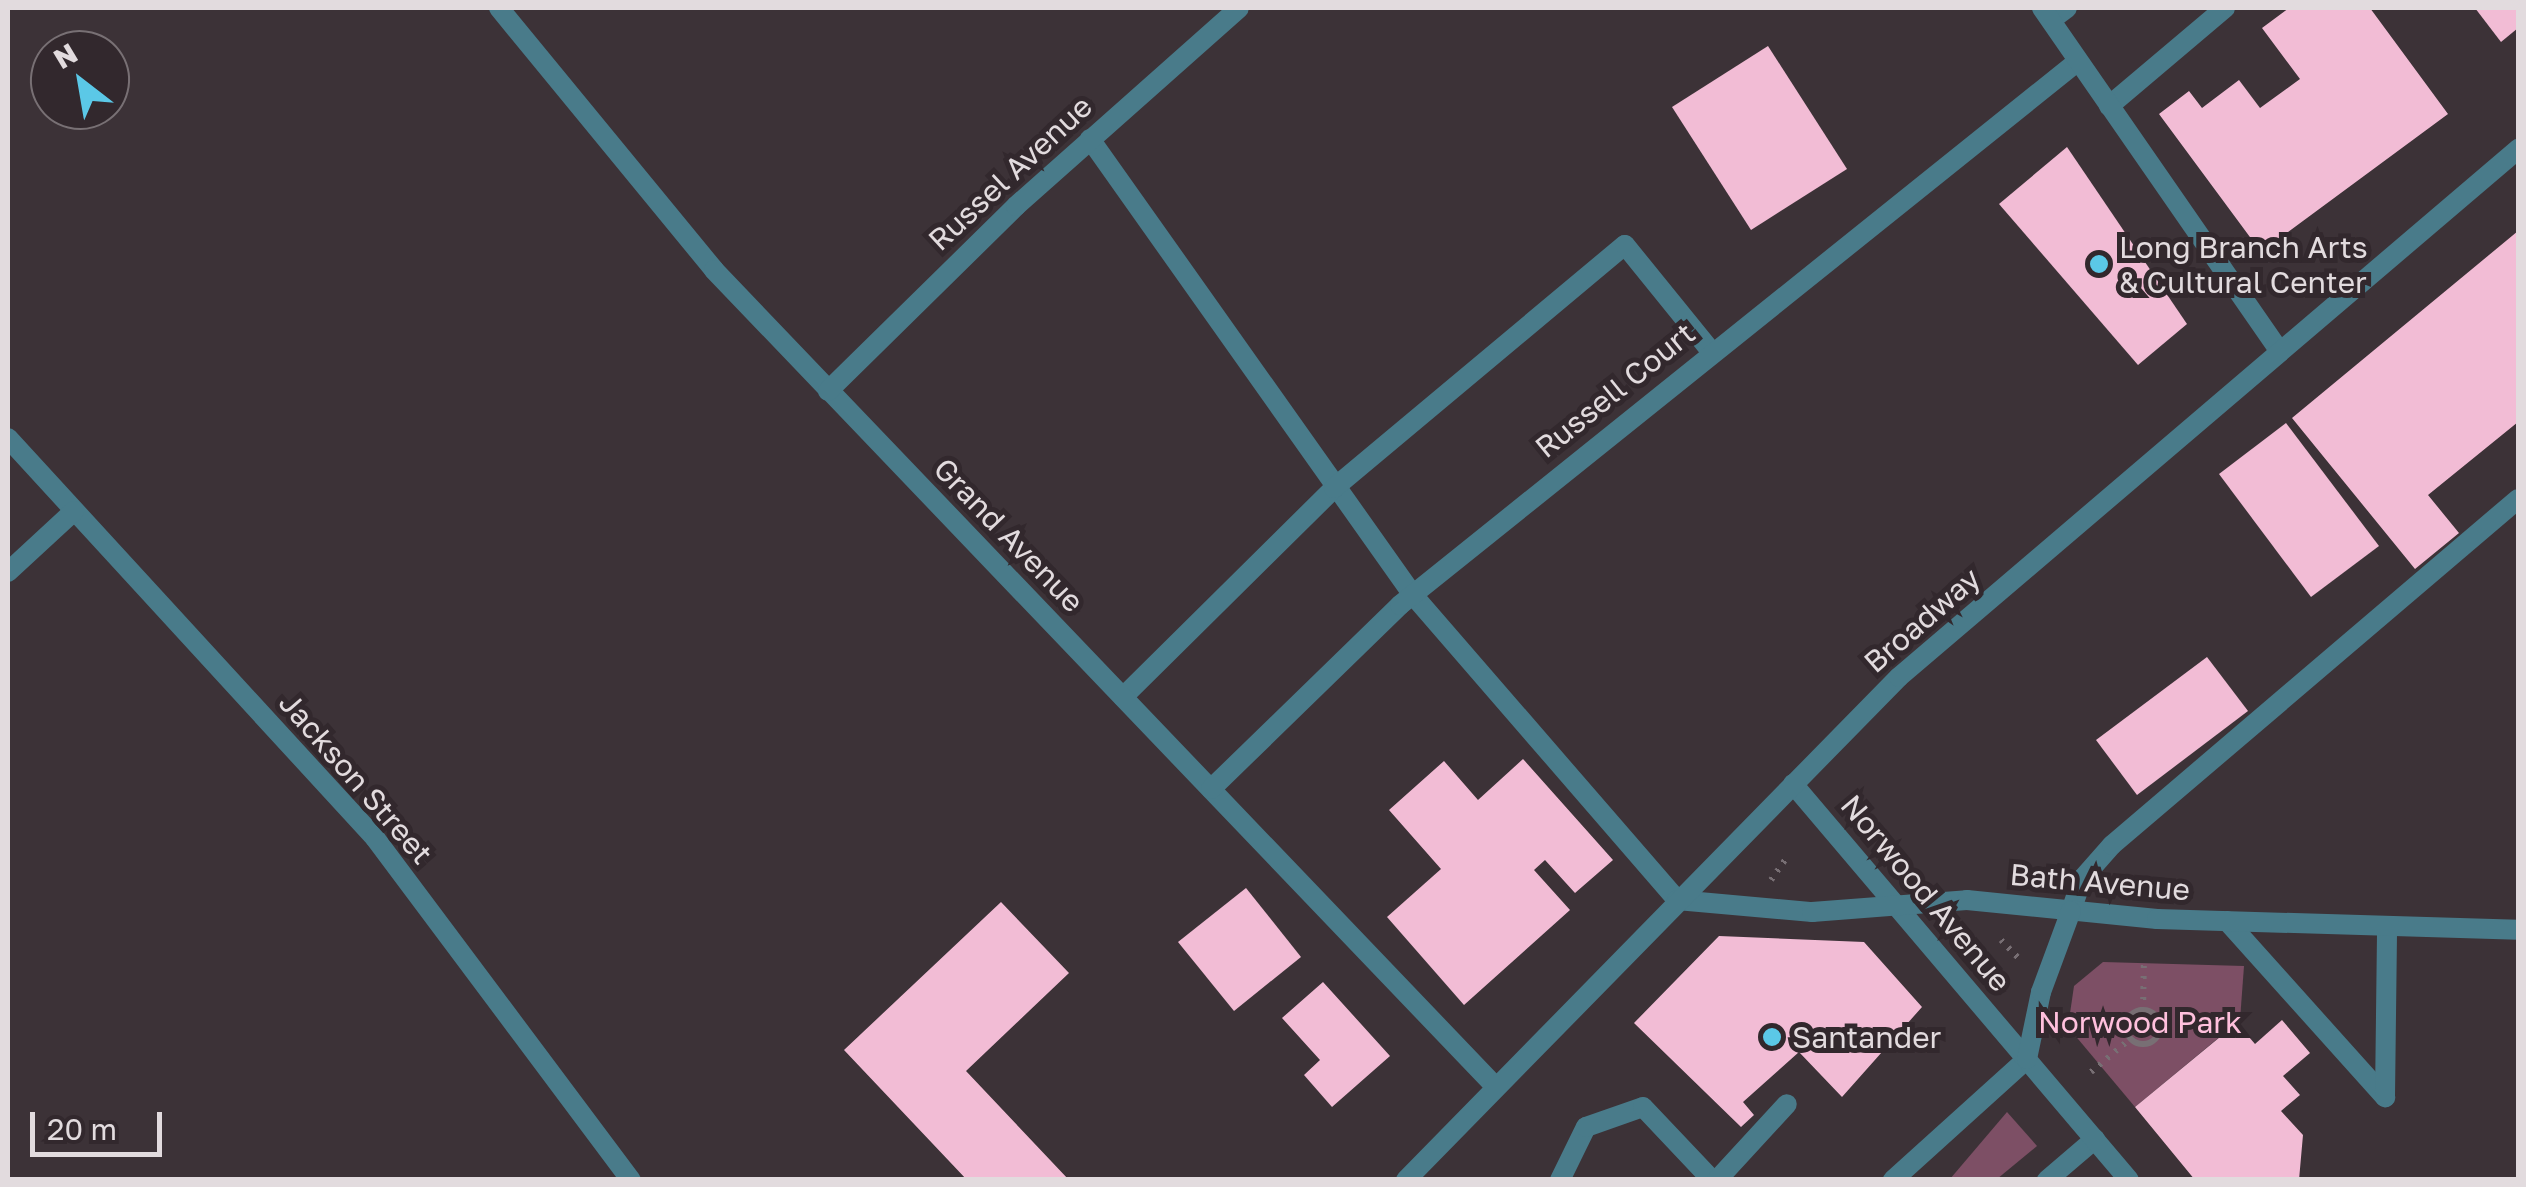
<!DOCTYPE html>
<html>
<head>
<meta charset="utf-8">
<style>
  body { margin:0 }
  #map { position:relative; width:2526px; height:1187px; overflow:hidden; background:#3c3237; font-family:"Golos Text",sans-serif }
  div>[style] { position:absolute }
  .green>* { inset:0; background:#7d4f65 }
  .building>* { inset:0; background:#f2bcd5 }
  .path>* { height:6px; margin-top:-3px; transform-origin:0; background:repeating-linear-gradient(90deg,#786f74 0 2.5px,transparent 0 10.5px) }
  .path>.ring { margin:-3px; padding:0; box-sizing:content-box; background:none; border:6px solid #786f74; border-radius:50% }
  .service>* { height:20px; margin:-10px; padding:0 10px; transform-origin:10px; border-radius:10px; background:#497b8a }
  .minor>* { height:20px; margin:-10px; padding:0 10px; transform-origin:10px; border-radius:10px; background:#497b8a }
  .tertiary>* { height:20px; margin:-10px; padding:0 10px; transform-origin:10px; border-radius:10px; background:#497b8a }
  .dots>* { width:28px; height:28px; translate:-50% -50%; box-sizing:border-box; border:5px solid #32282d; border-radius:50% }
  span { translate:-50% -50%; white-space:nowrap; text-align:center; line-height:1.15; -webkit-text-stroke:10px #32282d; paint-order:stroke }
  .street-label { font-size:30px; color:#e2dbde }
  .poi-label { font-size:30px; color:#e2dbde }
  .left { translate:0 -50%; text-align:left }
  .park-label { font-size:30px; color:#ffc0dd }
  .frame { position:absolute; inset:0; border:10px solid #e2dbde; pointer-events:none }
  .north { position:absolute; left:30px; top:30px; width:100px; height:100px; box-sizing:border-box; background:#32282d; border:2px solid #787074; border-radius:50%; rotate:329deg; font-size:28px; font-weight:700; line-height:40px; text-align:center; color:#e2dbde }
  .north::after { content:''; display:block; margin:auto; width:35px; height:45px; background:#5bc8e7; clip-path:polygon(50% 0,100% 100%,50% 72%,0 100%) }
  .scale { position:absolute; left:30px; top:1112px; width:132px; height:45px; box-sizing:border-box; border:5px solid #e2dbde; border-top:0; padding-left:12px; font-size:30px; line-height:35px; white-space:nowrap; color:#e2dbde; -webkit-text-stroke:8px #32282d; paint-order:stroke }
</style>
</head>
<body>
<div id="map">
  <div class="green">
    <div style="clip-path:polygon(2103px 962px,2244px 966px,2240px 1020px,2135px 1107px,2068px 1027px,2074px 986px)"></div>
    <div style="clip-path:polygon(2007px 1112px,2037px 1146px,1997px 1179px,1950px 1179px)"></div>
  </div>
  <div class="building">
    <div style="clip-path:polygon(2289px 8px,2370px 8px,2448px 114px,2261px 252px,2159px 114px,2189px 91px,2202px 108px,2239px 80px,2260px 108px,2300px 79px,2262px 28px)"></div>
    <div style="clip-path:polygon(2475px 8px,2518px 8px,2518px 28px,2501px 42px)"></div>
    <div style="clip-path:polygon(1768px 46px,1847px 169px,1751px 230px,1672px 107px)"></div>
    <div style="clip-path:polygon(2067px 147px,2187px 324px,2138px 365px,1999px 204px)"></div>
    <div style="clip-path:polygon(2518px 231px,2518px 422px,2428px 495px,2459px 533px,2415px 569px,2292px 418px)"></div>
    <div style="clip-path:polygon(2286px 423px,2379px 546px,2311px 597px,2219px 474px)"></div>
    <div style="clip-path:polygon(2207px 657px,2248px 711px,2137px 795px,2096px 740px)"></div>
    <div style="clip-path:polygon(1523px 759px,1613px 860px,1575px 893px,1545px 860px,1534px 870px,1570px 910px,1464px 1005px,1387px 917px,1441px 869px,1389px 810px,1444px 761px,1478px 800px)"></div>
    <div style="clip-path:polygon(1246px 888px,1301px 957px,1234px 1011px,1178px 942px)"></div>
    <div style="clip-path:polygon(1001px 902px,1069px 973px,966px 1071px,1069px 1180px,967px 1180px,844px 1050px)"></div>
    <div style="clip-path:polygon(1719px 936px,1864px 942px,1922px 1007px,1842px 1097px,1799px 1052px,1743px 1102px,1754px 1115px,1741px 1127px,1634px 1023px)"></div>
    <div style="clip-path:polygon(1323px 982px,1390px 1056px,1332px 1107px,1304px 1075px,1320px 1060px,1282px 1018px)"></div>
    <div style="clip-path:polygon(2282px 1020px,2310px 1053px,2283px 1076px,2300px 1095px,2281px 1111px,2303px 1135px,2299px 1180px,2195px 1180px,2135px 1107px,2237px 1023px,2255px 1044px)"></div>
  </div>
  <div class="path">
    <div style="left:1771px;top:880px;width:28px;rotate:-55deg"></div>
    <div style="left:2001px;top:940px;width:30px;rotate:46deg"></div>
    <div class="ring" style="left:2126px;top:1010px;width:28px;height:28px"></div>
    <div style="left:2143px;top:1010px;width:52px;rotate:-88.9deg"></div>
    <div style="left:2091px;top:1072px;width:51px;rotate:-40.2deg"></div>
  </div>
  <div class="service">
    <div style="left:2051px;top:20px;width:20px;rotate:-37deg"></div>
    <div style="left:2109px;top:106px;width:152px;rotate:-40.2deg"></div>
    <div style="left:1090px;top:139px;width:559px;rotate:54.69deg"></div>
    <div style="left:1413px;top:595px;width:403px;rotate:49.1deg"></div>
    <div style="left:1123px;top:697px;width:297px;rotate:-44.7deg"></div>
    <div style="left:1334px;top:488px;width:379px;rotate:-39.9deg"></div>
    <div style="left:1625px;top:245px;width:135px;rotate:51deg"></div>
    <div style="left:2071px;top:911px;width:34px;rotate:-71deg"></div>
    <div style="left:2082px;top:879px;width:45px;rotate:-48.6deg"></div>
    <div style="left:2112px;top:845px;width:533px;rotate:-40.44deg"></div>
    <div style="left:2227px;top:921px;width:237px;rotate:48.1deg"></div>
    <div style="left:2385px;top:1097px;width:171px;rotate:-89.3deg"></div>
    <div style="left:1560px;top:1180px;width:59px;rotate:-63.9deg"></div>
    <div style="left:1586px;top:1127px;width:60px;rotate:-19.3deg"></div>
    <div style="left:1643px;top:1107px;width:100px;rotate:46.6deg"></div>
    <div style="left:1717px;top:1180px;width:103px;rotate:-47.4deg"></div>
    <div style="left:1893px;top:1180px;width:181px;rotate:-42.1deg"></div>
    <div style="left:2047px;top:1180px;width:63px;rotate:-40.5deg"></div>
  </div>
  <div class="minor">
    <div style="left:499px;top:8px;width:339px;rotate:50.6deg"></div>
    <div style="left:714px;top:270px;width:1130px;rotate:46.26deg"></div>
    <div style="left:828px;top:391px;width:264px;rotate:-44.5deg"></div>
    <div style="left:1016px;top:206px;width:298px;rotate:-41.6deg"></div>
    <div style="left:8px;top:438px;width:543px;rotate:47.46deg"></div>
    <div style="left:375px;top:838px;width:427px;rotate:53.2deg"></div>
    <div style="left:8px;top:572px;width:90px;rotate:-42.7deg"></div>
    <div style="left:1211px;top:789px;width:264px;rotate:-44.2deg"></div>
    <div style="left:1400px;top:605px;width:869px;rotate:-38.74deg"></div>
  </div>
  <div class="tertiary">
    <div style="left:2042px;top:8px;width:418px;rotate:55.3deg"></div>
    <div style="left:1793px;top:784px;width:519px;rotate:49.69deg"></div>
    <div style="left:1677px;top:900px;width:136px;rotate:5.1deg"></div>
    <div style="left:1812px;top:912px;width:155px;rotate:-4.4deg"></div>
    <div style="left:1967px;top:900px;width:191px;rotate:5.7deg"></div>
    <div style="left:2157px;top:919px;width:361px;rotate:1.7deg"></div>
    <div style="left:2027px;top:1059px;width:68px;rotate:-78.2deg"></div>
    <div style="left:2041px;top:992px;width:86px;rotate:-69.7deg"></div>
    <div style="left:1406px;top:1180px;width:704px;rotate:-45.58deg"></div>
    <div style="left:1899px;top:677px;width:814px;rotate:-40.46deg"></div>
  </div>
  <div class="dots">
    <div style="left:2099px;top:264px;background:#5bc8e7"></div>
    <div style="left:1772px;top:1037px;background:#5bc8e7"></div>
  </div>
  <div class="street-label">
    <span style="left:1010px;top:173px;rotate:-43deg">Russel Avenue</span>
    <span style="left:1615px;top:390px;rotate:-39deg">Russell Court</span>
    <span style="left:1009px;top:535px;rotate:46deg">Grand Avenue</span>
    <span style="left:1922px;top:620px;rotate:-41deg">Broadway</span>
    <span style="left:356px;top:778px;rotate:49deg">Jackson Street</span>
    <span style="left:2100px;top:882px;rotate:5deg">Bath Avenue</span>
    <span style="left:1926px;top:893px;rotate:50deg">Norwood Avenue</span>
  </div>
  <div class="poi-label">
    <span class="left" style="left:2119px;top:264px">Long Branch Arts<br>&amp; Cultural Center</span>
    <span class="left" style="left:1792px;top:1037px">Santander</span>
  </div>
  <div class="park-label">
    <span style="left:2140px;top:1022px">Norwood Park</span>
  </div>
  <div class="frame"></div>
  <div class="north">N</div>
  <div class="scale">20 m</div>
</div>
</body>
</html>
